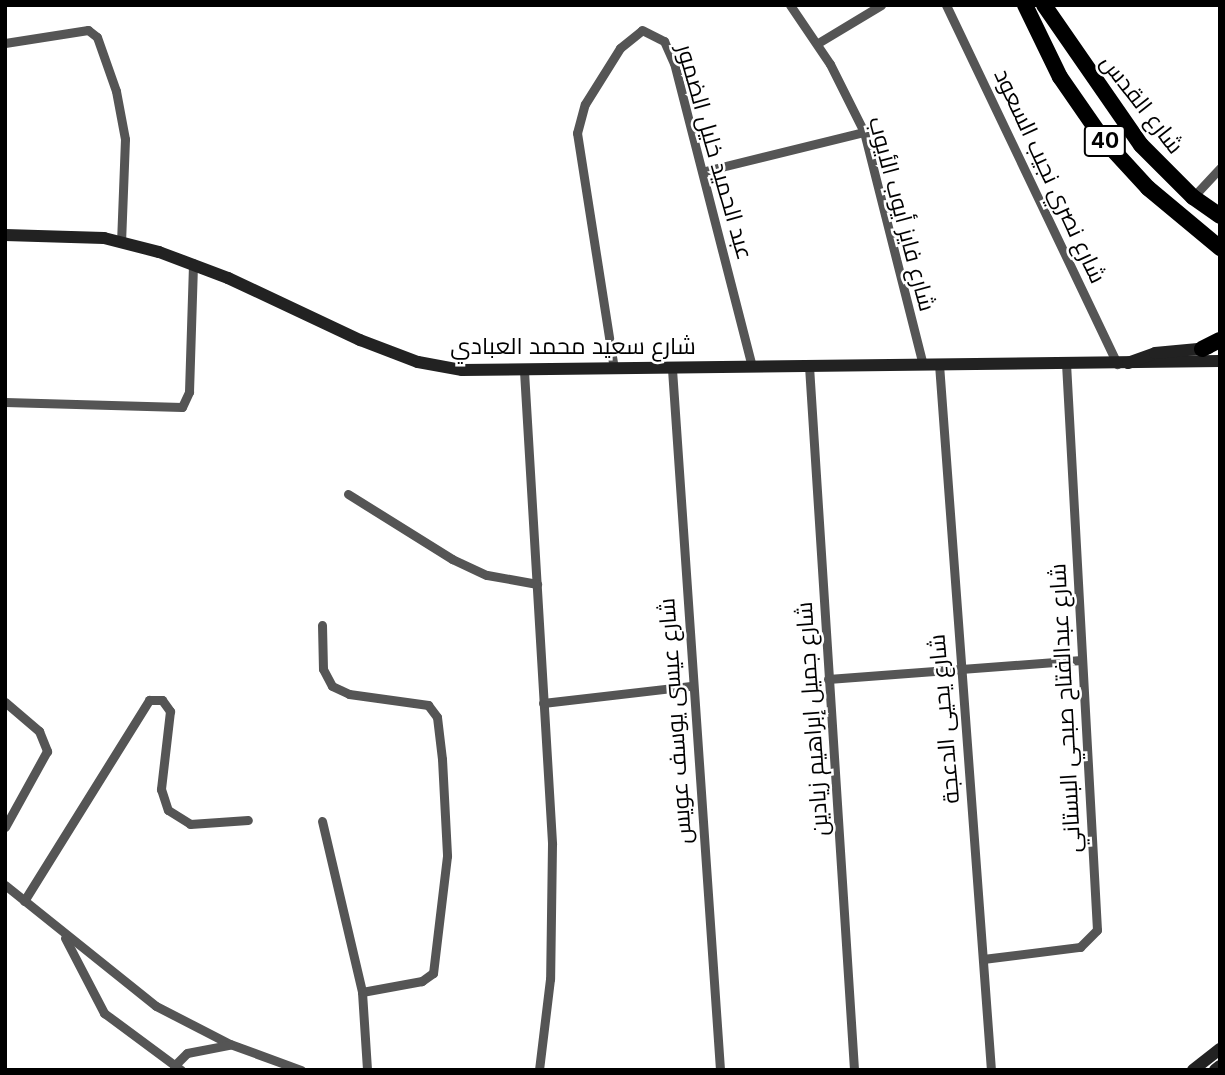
<!DOCTYPE html>
<html>
<head>
<meta charset="utf-8">
<style>
  body { margin:0 }
  #map { position:relative; width:1225px; height:1075px; overflow:hidden; background:#fff; font-family:Inter,Cairo,sans-serif }
  div>[style] { position:absolute }
  .street>* { height:9px; margin:-4.5px; padding:0 4.5px; transform-origin:4.5px; border-radius:4.5px; background:#555 }
  .secondary>* { height:12px; margin:-6px; padding:0 6px; transform-origin:6px; border-radius:6px; background:#222 }
  .highway>* { height:16px; margin:-8px; padding:0 8px; transform-origin:8px; border-radius:8px; background:#000 }
  span { translate:-50% -50%; white-space:nowrap; text-align:center; line-height:1.15; -webkit-text-stroke:5px #fff; paint-order:stroke }
  .shield-label span { padding:2px 5px; background:#fff; border:2px solid; border-radius:5px; -webkit-text-stroke-width:0 }
  .shield-label { font-size:21px; color:#000; font-weight:700 }
  .street-label { font-size:23px; color:#000 }
  .frame { position:absolute; inset:0; border:7px solid #000; pointer-events:none }
</style>
</head>
<body>
<div id="map">
  <div class="street">
    <div style="left:790px;top:5px;width:71px;rotate:55.9deg"></div>
    <div style="left:830px;top:64px;width:76px;rotate:63.4deg"></div>
    <div style="left:864px;top:132px;width:240px;rotate:75.8deg"></div>
    <div style="left:946px;top:5px;width:398px;rotate:64.5deg"></div>
    <div style="left:5px;top:43px;width:84px;rotate:-8.9deg"></div>
    <div style="left:88px;top:30px;width:11px;rotate:38deg"></div>
    <div style="left:97px;top:37px;width:57px;rotate:70.6deg"></div>
    <div style="left:116px;top:91px;width:49px;rotate:79.4deg"></div>
    <div style="left:125px;top:139px;width:102px;rotate:92.2deg"></div>
    <div style="left:818px;top:43px;width:74px;rotate:-31.1deg"></div>
    <div style="left:705px;top:171px;width:164px;rotate:-13.8deg"></div>
    <div style="left:1193px;top:197px;width:40px;rotate:-47deg"></div>
    <div style="left:939px;top:364px;width:708px;rotate:85.79deg"></div>
    <div style="left:809px;top:366px;width:705px;rotate:86.34deg"></div>
    <div style="left:614px;top:369px;width:239px;rotate:-98.9deg"></div>
    <div style="left:577px;top:133px;width:30px;rotate:-75deg"></div>
    <div style="left:585px;top:104px;width:66px;rotate:-58deg"></div>
    <div style="left:620px;top:48px;width:28px;rotate:-39deg"></div>
    <div style="left:642px;top:30px;width:25px;rotate:27deg"></div>
    <div style="left:664px;top:41px;width:24px;rotate:66deg"></div>
    <div style="left:674px;top:63px;width:313px;rotate:75.6deg"></div>
    <div style="left:672px;top:369px;width:703px;rotate:86.08deg"></div>
    <div style="left:524px;top:371px;width:474px;rotate:86.6deg"></div>
    <div style="left:552px;top:844px;width:135px;rotate:90.8deg"></div>
    <div style="left:550px;top:979px;width:92px;rotate:96.9deg"></div>
    <div style="left:5px;top:402px;width:177px;rotate:1.6deg"></div>
    <div style="left:182px;top:407px;width:17px;rotate:-65deg"></div>
    <div style="left:189px;top:392px;width:129px;rotate:-88.2deg"></div>
    <div style="left:348px;top:494px;width:123px;rotate:32deg"></div>
    <div style="left:452px;top:559px;width:38px;rotate:25deg"></div>
    <div style="left:487px;top:575px;width:51px;rotate:10.2deg"></div>
    <div style="left:322px;top:625px;width:44px;rotate:88.7deg"></div>
    <div style="left:323px;top:669px;width:19px;rotate:62deg"></div>
    <div style="left:332px;top:686px;width:19px;rotate:25deg"></div>
    <div style="left:349px;top:694px;width:80px;rotate:7.9deg"></div>
    <div style="left:428px;top:705px;width:15px;rotate:53deg"></div>
    <div style="left:437px;top:717px;width:42px;rotate:83.2deg"></div>
    <div style="left:442px;top:759px;width:97px;rotate:87deg"></div>
    <div style="left:447px;top:856px;width:118px;rotate:96.8deg"></div>
    <div style="left:433px;top:973px;width:14px;rotate:144deg"></div>
    <div style="left:422px;top:981px;width:61px;rotate:169.6deg"></div>
    <div style="left:828px;top:679px;width:254px;rotate:-4.3deg"></div>
    <div style="left:5px;top:702px;width:45px;rotate:40.5deg"></div>
    <div style="left:39px;top:731px;width:22px;rotate:68deg"></div>
    <div style="left:47px;top:751px;width:87px;rotate:118.9deg"></div>
    <div style="left:543px;top:703px;width:149px;rotate:-6.6deg"></div>
    <div style="left:322px;top:821px;width:176px;rotate:76.8deg"></div>
    <div style="left:362px;top:992px;width:78px;rotate:86.3deg"></div>
    <div style="left:5px;top:885px;width:193px;rotate:38.7deg"></div>
    <div style="left:156px;top:1006px;width:83px;rotate:27.2deg"></div>
    <div style="left:230px;top:1044px;width:76px;rotate:20.1deg"></div>
    <div style="left:24px;top:901px;width:237px;rotate:-58.1deg"></div>
    <div style="left:149px;top:700px;width:13px"></div>
    <div style="left:162px;top:700px;width:14px;rotate:54deg"></div>
    <div style="left:170px;top:711px;width:79px;rotate:96.6deg"></div>
    <div style="left:161px;top:789px;width:22px;rotate:72deg"></div>
    <div style="left:168px;top:810px;width:26px;rotate:32deg"></div>
    <div style="left:190px;top:824px;width:58px;rotate:-3.9deg"></div>
    <div style="left:65px;top:938px;width:85px;rotate:62.5deg"></div>
    <div style="left:104px;top:1013px;width:96px;rotate:36.5deg"></div>
    <div style="left:983px;top:959px;width:98px;rotate:-7.1deg"></div>
    <div style="left:1080px;top:947px;width:24px;rotate:-45deg"></div>
    <div style="left:1097px;top:930px;width:568px;rotate:-93.13deg"></div>
    <div style="left:174px;top:1066px;width:18px;rotate:-45deg"></div>
    <div style="left:187px;top:1053px;width:43px;rotate:-10.8deg"></div>
  </div>
  <div class="secondary">
    <div style="left:5px;top:235px;width:99px;rotate:1.7deg"></div>
    <div style="left:104px;top:238px;width:57px;rotate:14.3deg"></div>
    <div style="left:159px;top:252px;width:74px;rotate:20.6deg"></div>
    <div style="left:228px;top:278px;width:146px;rotate:25.2deg"></div>
    <div style="left:360px;top:340px;width:62px;rotate:20.8deg"></div>
    <div style="left:418px;top:362px;width:45px;rotate:10.3deg"></div>
    <div style="left:462px;top:370px;width:758px;rotate:-0.68deg"></div>
    <div style="left:1128px;top:363px;width:29px;rotate:-20deg"></div>
    <div style="left:1155px;top:353px;width:54px;rotate:-5.3deg"></div>
    <div style="left:1193px;top:1070px;width:34px;rotate:-38deg"></div>
    <div style="left:1215px;top:1070px;width:6px;rotate:-39deg"></div>
  </div>
  <div class="highway">
    <div style="left:1025px;top:5px;width:80px;rotate:64.1deg"></div>
    <div style="left:1060px;top:77px;width:75px;rotate:55.3deg"></div>
    <div style="left:1103px;top:139px;width:67px;rotate:47.4deg"></div>
    <div style="left:1148px;top:188px;width:94px;rotate:39.8deg"></div>
    <div style="left:1044px;top:5px;width:170px;rotate:55.3deg"></div>
    <div style="left:1141px;top:145px;width:74px;rotate:45deg"></div>
    <div style="left:1193px;top:197px;width:33px;rotate:35deg"></div>
    <div style="left:1202px;top:349px;width:20px;rotate:-27deg"></div>
  </div>
  <div class="shield-label">
    <span style="left:1105px;top:141px">40</span>
  </div>
  <div class="street-label">
    <span style="left:1142px;top:104px;rotate:52deg">شارع القدس</span>
    <span style="left:715px;top:152px;rotate:74deg">عبد الحميد خليل الضمور</span>
    <span style="left:1050px;top:176px;rotate:65deg">شارع نصري نجيب السعود</span>
    <span style="left:902px;top:214px;rotate:75deg">شارع فايز أيوب الأيوب</span>
    <span style="left:573px;top:346px">شارع سعيد محمد العبادي</span>
    <span style="left:1065px;top:708px;rotate:-93deg">شارع عبدالفتاح صبحي البستاني</span>
    <span style="left:812px;top:719px;rotate:-94deg">شارع جميل إبراهيم زيادين</span>
    <span style="left:944px;top:719px;rotate:-95deg">شارع يحيى الدعجة</span>
    <span style="left:675px;top:721px;rotate:-94deg">شارع عيسى يوسف عويس</span>
  </div>
  <div class="frame"></div>
</div>
</body>
</html>
